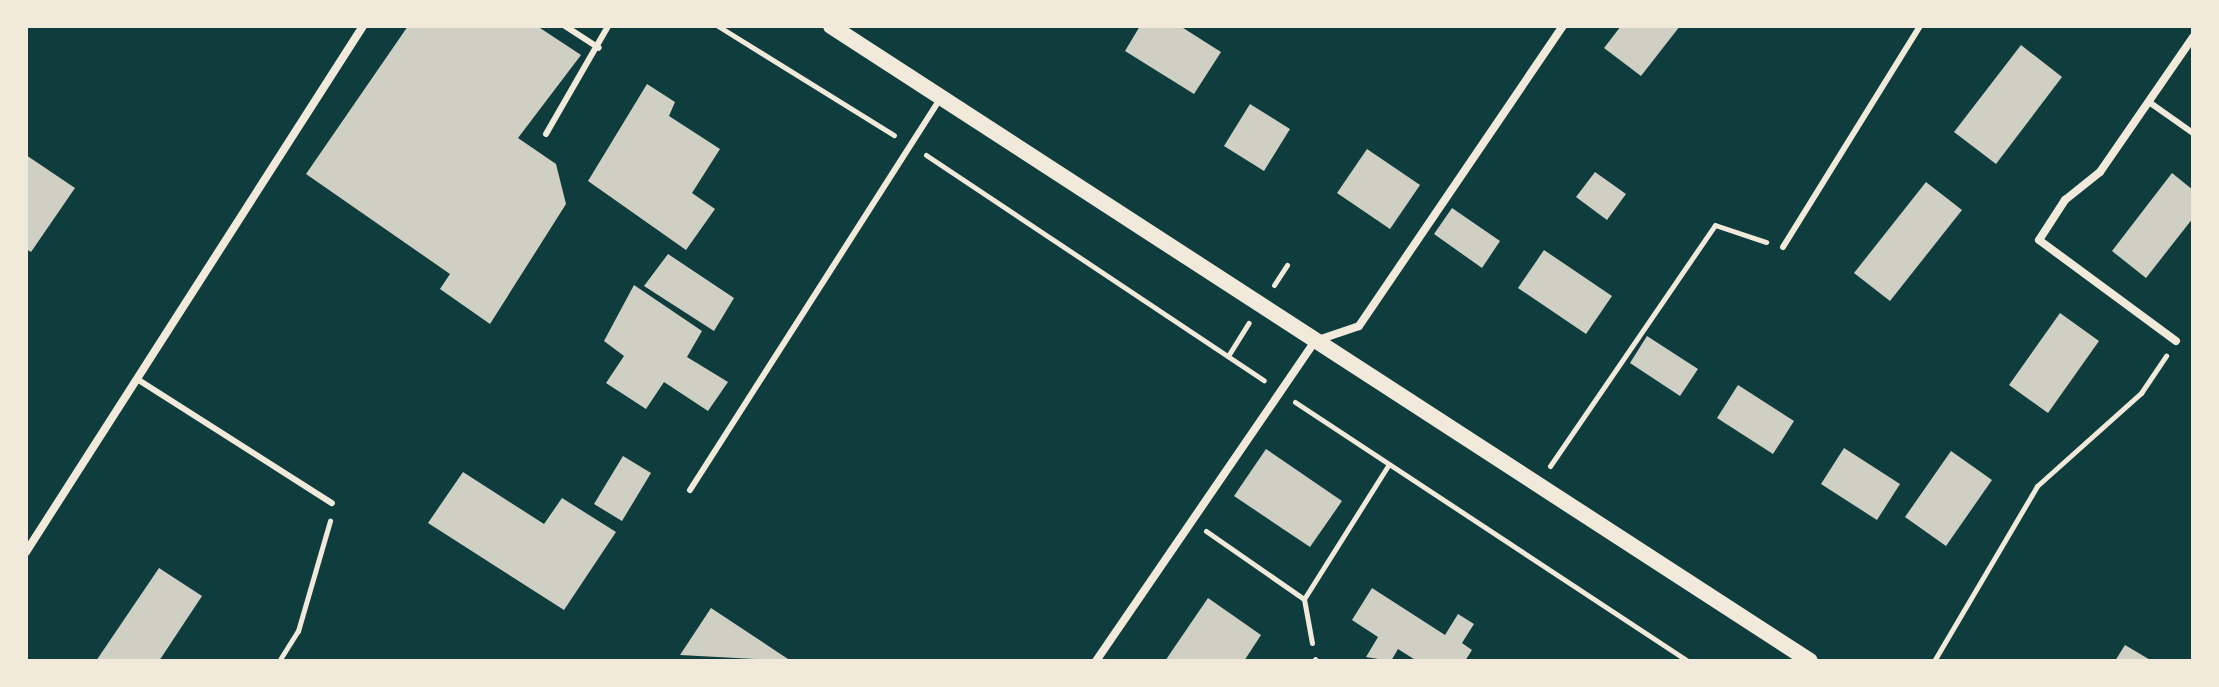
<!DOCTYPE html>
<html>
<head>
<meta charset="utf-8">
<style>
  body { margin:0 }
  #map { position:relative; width:2219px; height:687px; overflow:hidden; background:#0f3d3e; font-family:Inter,sans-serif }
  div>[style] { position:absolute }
  .building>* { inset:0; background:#cfcfc3 }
  .path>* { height:5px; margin:-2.5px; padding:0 2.5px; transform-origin:2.5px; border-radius:2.5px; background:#f1e9da }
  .service>* { height:6px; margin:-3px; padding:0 3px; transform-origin:3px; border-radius:3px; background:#f1e9da }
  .minor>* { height:8px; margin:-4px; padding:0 4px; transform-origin:4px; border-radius:4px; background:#f1e9da }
  .secondary>* { height:16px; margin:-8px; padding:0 8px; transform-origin:8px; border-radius:8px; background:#f1e9da }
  span { translate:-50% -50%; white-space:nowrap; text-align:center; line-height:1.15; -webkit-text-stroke:8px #f1e9da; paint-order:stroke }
  .frame { position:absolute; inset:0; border:28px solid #f1e9da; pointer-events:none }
</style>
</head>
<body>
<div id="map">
  <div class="building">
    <div style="clip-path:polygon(408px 26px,537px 26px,581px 55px,518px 138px,556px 164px,566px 204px,490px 324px,440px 289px,450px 274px,306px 174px)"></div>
    <div style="clip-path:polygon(1140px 26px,1180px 26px,1221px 52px,1194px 94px,1125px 51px)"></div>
    <div style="clip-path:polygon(1621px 26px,1680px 26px,1641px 76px,1604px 48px)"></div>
    <div style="clip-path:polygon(2021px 45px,2062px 77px,1996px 164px,1954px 132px)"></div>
    <div style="clip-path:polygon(647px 84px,675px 102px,669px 116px,720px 149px,692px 193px,715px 209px,686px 250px,588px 181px)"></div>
    <div style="clip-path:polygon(1250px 104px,1290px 129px,1264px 171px,1224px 146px)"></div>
    <div style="clip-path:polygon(1367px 149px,1420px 185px,1390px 229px,1337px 193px)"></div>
    <div style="clip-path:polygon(26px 155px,75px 188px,31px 252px,26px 249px)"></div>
    <div style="clip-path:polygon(1595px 172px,1626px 194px,1607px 220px,1576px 197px)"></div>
    <div style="clip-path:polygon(2172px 173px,2193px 190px,2193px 218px,2146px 278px,2112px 251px)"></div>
    <div style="clip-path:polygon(1926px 182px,1962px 210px,1890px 301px,1854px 273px)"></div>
    <div style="clip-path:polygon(1452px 208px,1500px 241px,1482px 268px,1434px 234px)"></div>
    <div style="clip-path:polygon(1544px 250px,1612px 296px,1586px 334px,1518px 288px)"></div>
    <div style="clip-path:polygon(668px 254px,734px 298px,714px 331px,644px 286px)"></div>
    <div style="clip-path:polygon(634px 285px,702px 331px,687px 357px,728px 382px,708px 411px,664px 382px,646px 409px,606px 383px,624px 356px,604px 341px)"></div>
    <div style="clip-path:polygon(2060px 313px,2099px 341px,2048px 413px,2009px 385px)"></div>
    <div style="clip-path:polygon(1647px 336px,1698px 369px,1680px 396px,1630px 363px)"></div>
    <div style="clip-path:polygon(1738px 385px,1794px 421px,1773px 454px,1717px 418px)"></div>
    <div style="clip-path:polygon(1844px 448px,1900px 484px,1877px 520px,1821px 484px)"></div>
    <div style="clip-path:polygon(1266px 449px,1342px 501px,1310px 547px,1234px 496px)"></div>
    <div style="clip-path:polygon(1951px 451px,1992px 480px,1946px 546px,1905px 517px)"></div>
    <div style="clip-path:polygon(623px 456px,651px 473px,622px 521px,594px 504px)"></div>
    <div style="clip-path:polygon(463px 472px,544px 524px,562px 498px,616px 532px,564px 610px,428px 523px)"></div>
    <div style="clip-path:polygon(159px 568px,202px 596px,159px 661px,96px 661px)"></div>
    <div style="clip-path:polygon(1372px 588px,1445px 635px,1458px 614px,1474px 624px,1462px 643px,1472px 650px,1465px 661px,1417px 661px,1398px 649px,1391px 661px,1366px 657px,1378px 637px,1352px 620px)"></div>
    <div style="clip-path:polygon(1208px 598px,1261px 635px,1244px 661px,1165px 661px)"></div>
    <div style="clip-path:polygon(711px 608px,791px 661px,680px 655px)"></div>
    <div style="clip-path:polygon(2125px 645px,2152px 661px,2115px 661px)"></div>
  </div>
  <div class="path">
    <div style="left:718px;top:26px;width:207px;rotate:31.8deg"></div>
    <div style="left:926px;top:155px;width:406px;rotate:33.7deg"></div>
    <div style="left:1274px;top:285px;width:24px;rotate:-57deg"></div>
    <div style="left:1228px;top:356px;width:39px;rotate:-58deg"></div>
    <div style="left:1295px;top:402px;width:471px;rotate:33.4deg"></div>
    <div style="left:1550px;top:466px;width:292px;rotate:-55.6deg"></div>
    <div style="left:1715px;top:225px;width:54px;rotate:18.4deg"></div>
    <div style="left:1206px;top:531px;width:119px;rotate:34.8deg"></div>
    <div style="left:1312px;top:643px;width:45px;rotate:-100.3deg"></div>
    <div style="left:1304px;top:599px;width:156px;rotate:-57.8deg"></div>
    <div style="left:279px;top:661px;width:36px;rotate:-58deg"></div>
    <div style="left:298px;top:631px;width:115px;rotate:-73.8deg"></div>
    <div style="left:1934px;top:661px;width:203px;rotate:-59.5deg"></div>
    <div style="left:2037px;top:486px;width:140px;rotate:-41.8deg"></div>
    <div style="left:2141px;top:393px;width:45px;rotate:-56deg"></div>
  </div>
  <div class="service">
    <div style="left:565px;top:26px;width:40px;rotate:32.9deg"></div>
    <div style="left:2149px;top:102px;width:54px;rotate:35.2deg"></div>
    <div style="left:546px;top:134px;width:125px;rotate:-60.1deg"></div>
    <div style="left:1783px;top:247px;width:260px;rotate:-58.2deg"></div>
    <div style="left:137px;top:379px;width:231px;rotate:32.5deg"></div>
    <div style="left:690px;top:490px;width:463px;rotate:-57.4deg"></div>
    <div style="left:1315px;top:661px;width:1px;rotate:-45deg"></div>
  </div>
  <div class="minor">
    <div style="left:2176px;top:341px;width:170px;rotate:-143.6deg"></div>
    <div style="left:2039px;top:240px;width:48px;rotate:-57deg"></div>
    <div style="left:2065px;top:200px;width:45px;rotate:-38.7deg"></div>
    <div style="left:2100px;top:172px;width:164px;rotate:-55.4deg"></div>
    <div style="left:26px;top:552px;width:625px;rotate:-57.35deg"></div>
    <div style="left:1096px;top:661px;width:388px;rotate:-55.6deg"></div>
    <div style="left:1315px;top:341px;width:46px;rotate:-18.8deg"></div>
    <div style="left:1359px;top:326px;width:363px;rotate:-55.8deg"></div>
  </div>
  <div class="secondary">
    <div style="left:831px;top:26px;width:1167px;rotate:32.97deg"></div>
  </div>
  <div class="frame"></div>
</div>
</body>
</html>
